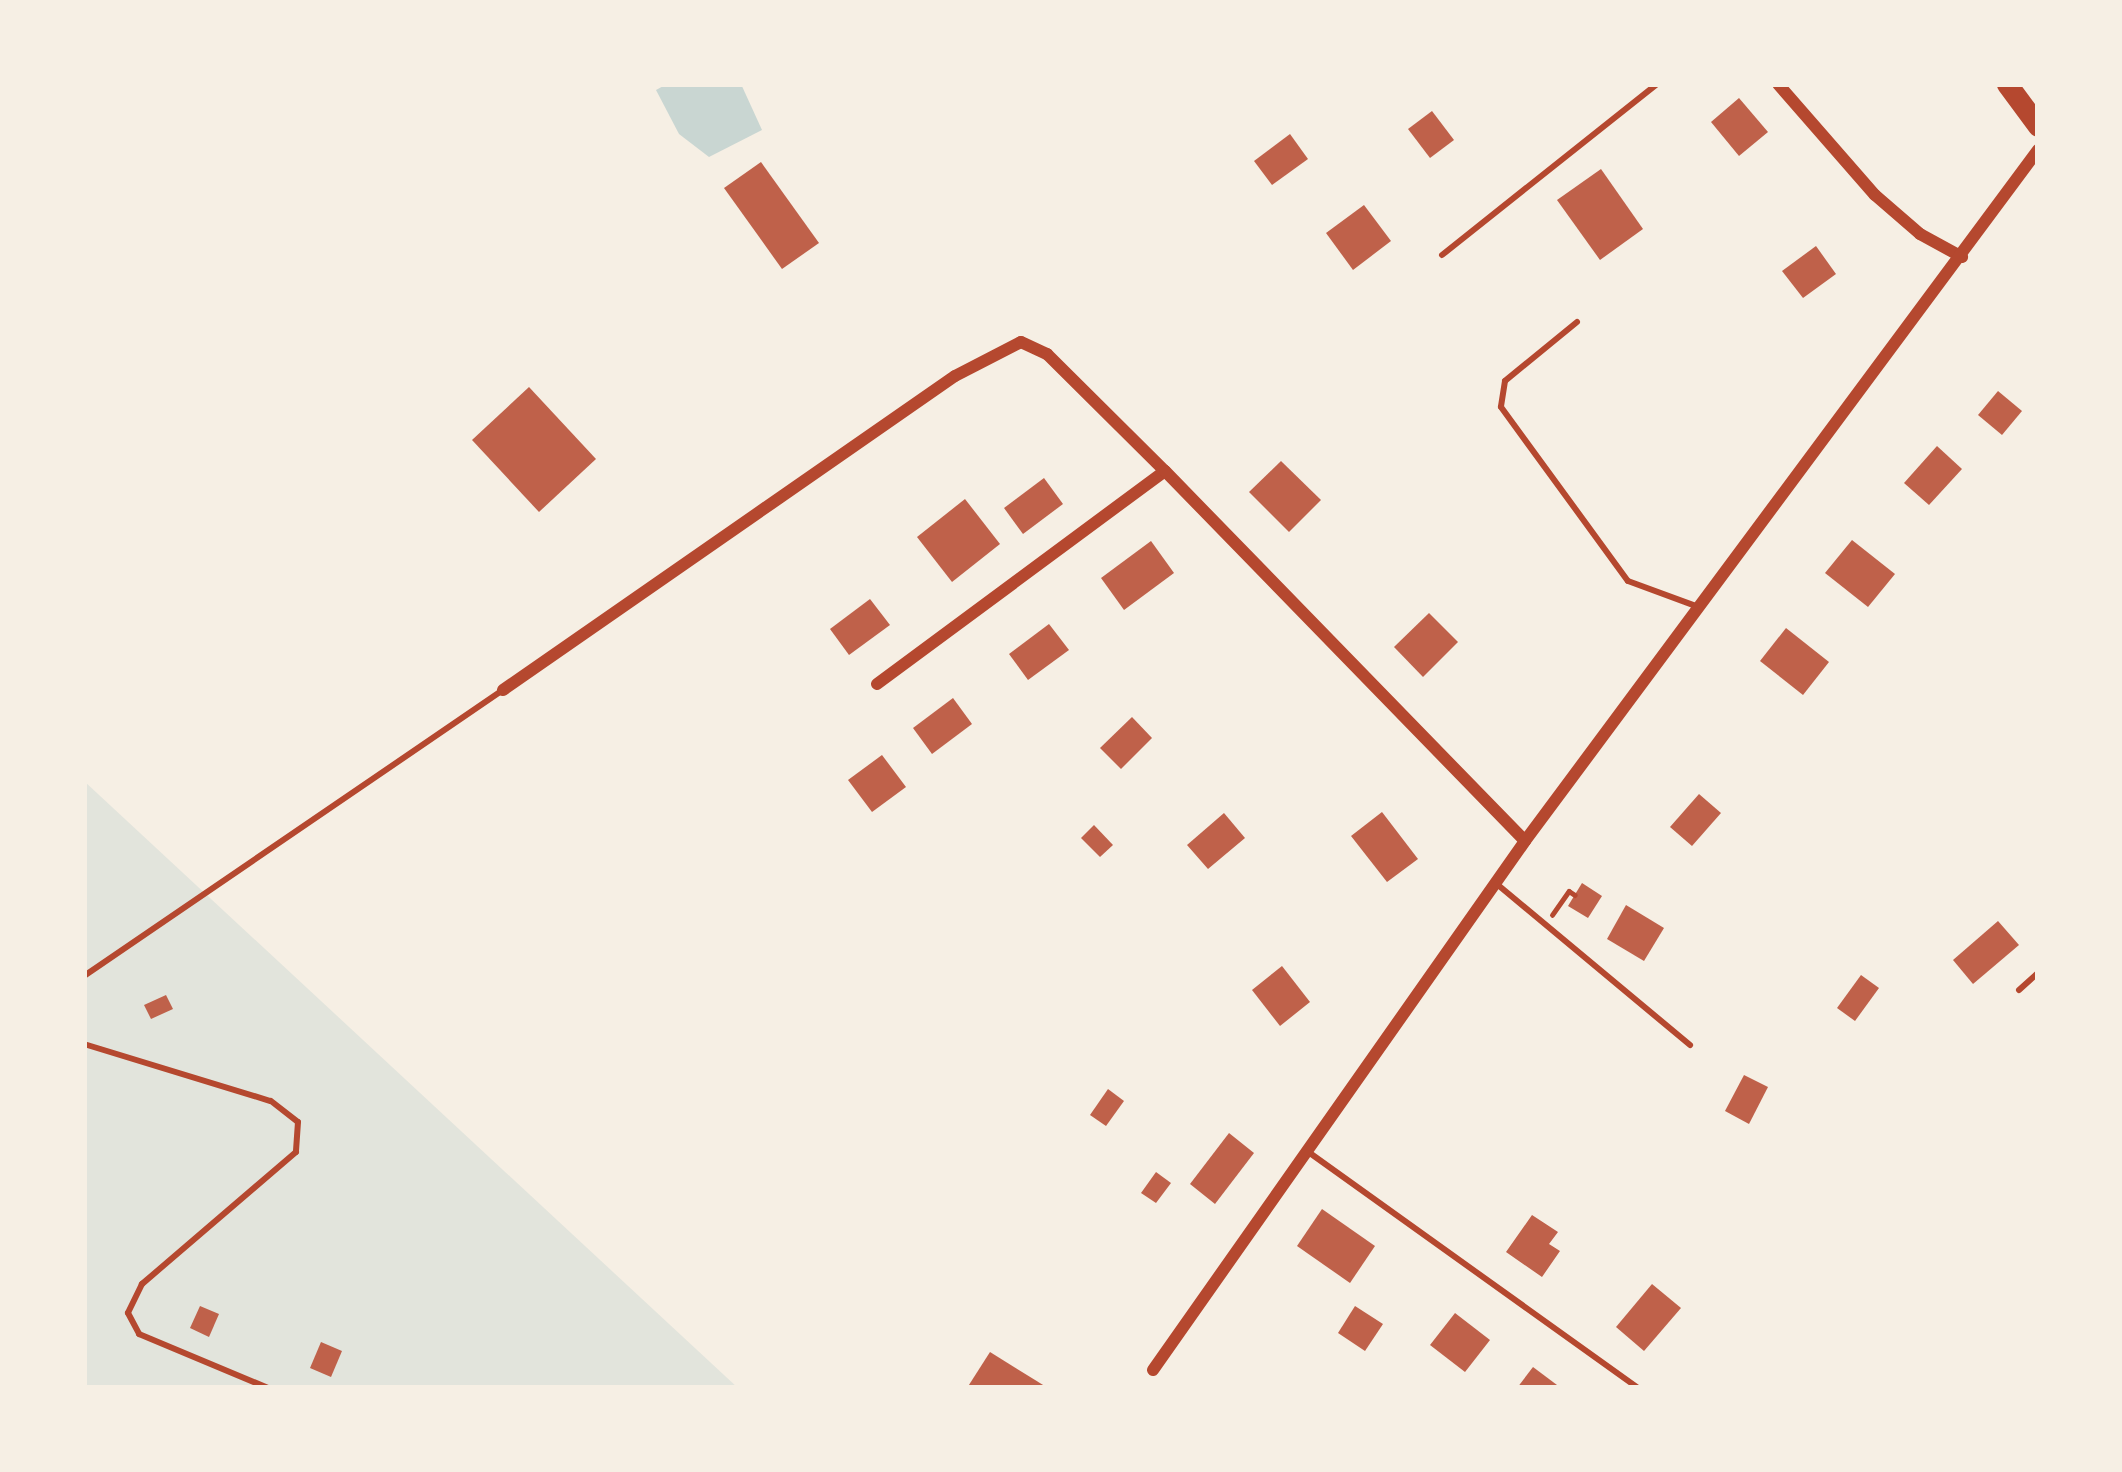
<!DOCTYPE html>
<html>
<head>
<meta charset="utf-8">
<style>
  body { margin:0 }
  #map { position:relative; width:2122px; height:1472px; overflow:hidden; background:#f6efe4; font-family:Inter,sans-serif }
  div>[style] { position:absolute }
  .green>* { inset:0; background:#e2e4dc }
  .water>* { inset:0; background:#c9d6d2 }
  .building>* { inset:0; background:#bf614a }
  .path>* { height:4.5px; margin:-2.25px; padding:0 2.25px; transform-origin:2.25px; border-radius:2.25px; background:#b5482f }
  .service>* { height:6px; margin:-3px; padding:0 3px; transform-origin:3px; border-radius:3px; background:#b5482f }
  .minor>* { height:12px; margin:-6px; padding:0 6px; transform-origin:6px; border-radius:6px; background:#b5482f }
  .trunk>* { height:21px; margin:-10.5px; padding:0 10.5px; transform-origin:10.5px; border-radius:10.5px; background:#b5482f }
  span { translate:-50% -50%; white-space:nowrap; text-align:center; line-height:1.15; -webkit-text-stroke:9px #f6efe4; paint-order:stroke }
  .frame { position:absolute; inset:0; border:87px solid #f6efe4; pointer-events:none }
</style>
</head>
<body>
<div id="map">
  <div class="green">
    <div style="clip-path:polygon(84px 781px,738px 1388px,84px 1388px)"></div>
  </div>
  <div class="water">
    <div style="clip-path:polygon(667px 84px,741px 84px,762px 130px,709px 157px,679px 134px,656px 90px)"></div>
  </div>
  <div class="building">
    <div style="clip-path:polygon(1739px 98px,1768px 132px,1739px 156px,1711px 122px)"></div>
    <div style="clip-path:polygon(1432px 111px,1454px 140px,1430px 158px,1408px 129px)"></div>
    <div style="clip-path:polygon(1290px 134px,1308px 159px,1272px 185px,1254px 161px)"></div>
    <div style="clip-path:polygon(761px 162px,819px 243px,782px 269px,724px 188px)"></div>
    <div style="clip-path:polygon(1601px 169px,1643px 229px,1600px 260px,1557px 200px)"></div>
    <div style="clip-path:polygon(1364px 205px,1391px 241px,1353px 270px,1326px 233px)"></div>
    <div style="clip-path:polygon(1816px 246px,1836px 274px,1803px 298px,1782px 271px)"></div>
    <div style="clip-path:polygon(529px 387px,596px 459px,539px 512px,472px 440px)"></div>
    <div style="clip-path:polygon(1998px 391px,2022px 411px,2002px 435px,1978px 415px)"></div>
    <div style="clip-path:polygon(1937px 446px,1962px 469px,1929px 505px,1904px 483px)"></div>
    <div style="clip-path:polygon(1281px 461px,1321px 500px,1289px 532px,1249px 492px)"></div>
    <div style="clip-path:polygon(1044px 478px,1063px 504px,1023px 534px,1004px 508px)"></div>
    <div style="clip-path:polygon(965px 499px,1000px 544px,952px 582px,917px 537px)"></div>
    <div style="clip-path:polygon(1852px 540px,1895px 574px,1868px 607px,1825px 573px)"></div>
    <div style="clip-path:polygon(1151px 541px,1174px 573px,1124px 610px,1101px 578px)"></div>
    <div style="clip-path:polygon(870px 599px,890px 625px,849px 655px,830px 629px)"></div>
    <div style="clip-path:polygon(1429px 613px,1458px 642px,1423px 677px,1394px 647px)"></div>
    <div style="clip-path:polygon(1049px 624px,1069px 650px,1028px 680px,1009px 654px)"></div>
    <div style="clip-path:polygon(1786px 628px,1829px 662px,1803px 695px,1760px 661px)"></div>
    <div style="clip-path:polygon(953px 698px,972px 724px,932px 754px,913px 728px)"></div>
    <div style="clip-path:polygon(1132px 717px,1152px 738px,1121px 769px,1100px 748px)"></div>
    <div style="clip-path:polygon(882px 755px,906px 787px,872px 812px,848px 780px)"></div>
    <div style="clip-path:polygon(1699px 794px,1721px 813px,1692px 846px,1670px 827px)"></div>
    <div style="clip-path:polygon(1382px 812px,1418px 859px,1387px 882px,1351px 836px)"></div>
    <div style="clip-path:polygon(1224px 813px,1245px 838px,1208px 869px,1187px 845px)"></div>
    <div style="clip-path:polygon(1094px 825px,1113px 845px,1100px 857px,1081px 838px)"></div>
    <div style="clip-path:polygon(1582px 883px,1602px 896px,1588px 918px,1568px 906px)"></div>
    <div style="clip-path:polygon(1626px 905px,1664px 928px,1644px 961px,1607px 939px)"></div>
    <div style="clip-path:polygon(1998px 921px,2019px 945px,1973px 984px,1953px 960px)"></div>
    <div style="clip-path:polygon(1282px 966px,1310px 1002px,1280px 1026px,1252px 990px)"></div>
    <div style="clip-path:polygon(1861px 975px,1879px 988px,1855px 1021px,1837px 1008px)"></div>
    <div style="clip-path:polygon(166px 995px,173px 1009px,151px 1019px,144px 1005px)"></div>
    <div style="clip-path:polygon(1744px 1075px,1768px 1087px,1749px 1124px,1725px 1111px)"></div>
    <div style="clip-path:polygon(1108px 1089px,1124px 1101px,1106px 1126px,1090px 1115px)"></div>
    <div style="clip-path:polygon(1229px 1133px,1254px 1153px,1215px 1204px,1190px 1184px)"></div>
    <div style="clip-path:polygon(1156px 1172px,1171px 1183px,1156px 1203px,1141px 1193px)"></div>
    <div style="clip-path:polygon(1322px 1209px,1375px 1246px,1350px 1283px,1297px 1246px)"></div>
    <div style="clip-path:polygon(1532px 1215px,1558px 1232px,1549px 1244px,1560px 1251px,1542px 1277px,1506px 1252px)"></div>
    <div style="clip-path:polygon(1652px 1284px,1681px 1308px,1644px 1351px,1616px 1327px)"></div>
    <div style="clip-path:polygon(200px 1306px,219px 1314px,209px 1337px,190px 1328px)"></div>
    <div style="clip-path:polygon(1355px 1306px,1383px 1324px,1365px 1351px,1338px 1333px)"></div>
    <div style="clip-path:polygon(1455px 1313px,1490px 1340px,1465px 1372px,1430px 1345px)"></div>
    <div style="clip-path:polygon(321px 1342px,342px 1351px,331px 1377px,310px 1368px)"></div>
    <div style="clip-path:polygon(990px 1352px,1048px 1388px,967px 1388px)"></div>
    <div style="clip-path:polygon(1533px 1367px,1561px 1388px,1517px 1388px)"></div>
  </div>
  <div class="path">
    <div style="left:1552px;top:915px;width:29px;rotate:-55deg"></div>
    <div style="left:1569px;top:891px;width:7px;rotate:34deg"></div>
  </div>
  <div class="service">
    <div style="left:1442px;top:255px;width:275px;rotate:-38.5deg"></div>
    <div style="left:1577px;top:322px;width:93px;rotate:140.7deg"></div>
    <div style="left:1505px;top:381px;width:26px;rotate:99deg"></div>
    <div style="left:1501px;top:407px;width:215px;rotate:53.9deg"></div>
    <div style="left:1628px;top:581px;width:72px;rotate:20.2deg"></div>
    <div style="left:1498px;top:885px;width:250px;rotate:39.8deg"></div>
    <div style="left:84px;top:976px;width:504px;rotate:-34.32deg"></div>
    <div style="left:2019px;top:990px;width:25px;rotate:-42deg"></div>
    <div style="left:84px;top:1044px;width:195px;rotate:17deg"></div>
    <div style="left:271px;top:1101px;width:34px;rotate:38deg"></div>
    <div style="left:298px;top:1122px;width:30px;rotate:94deg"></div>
    <div style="left:296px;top:1152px;width:203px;rotate:139.4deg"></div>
    <div style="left:142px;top:1284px;width:32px;rotate:116deg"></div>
    <div style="left:128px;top:1313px;width:24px;rotate:62deg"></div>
    <div style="left:139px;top:1334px;width:140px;rotate:22.7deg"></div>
    <div style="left:1307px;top:1151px;width:407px;rotate:35.6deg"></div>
  </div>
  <div class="minor">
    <div style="left:1778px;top:84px;width:147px;rotate:48.9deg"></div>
    <div style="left:1875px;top:195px;width:60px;rotate:40.9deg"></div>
    <div style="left:1920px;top:234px;width:48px;rotate:28.7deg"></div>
    <div style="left:877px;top:684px;width:358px;rotate:-36.5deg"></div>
    <div style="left:503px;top:690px;width:550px;rotate:-34.79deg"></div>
    <div style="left:955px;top:376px;width:74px;rotate:-27.3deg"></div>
    <div style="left:1021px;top:342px;width:29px;rotate:25deg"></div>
    <div style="left:1047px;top:354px;width:166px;rotate:44.8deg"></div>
    <div style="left:1165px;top:471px;width:516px;rotate:45.78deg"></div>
    <div style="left:1153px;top:1370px;width:647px;rotate:-54.88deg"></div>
    <div style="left:1525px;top:841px;width:861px;rotate:-53.41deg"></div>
  </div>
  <div class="trunk">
    <div style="left:2007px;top:84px;width:52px;rotate:53.6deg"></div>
  </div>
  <div class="frame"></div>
</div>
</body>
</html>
